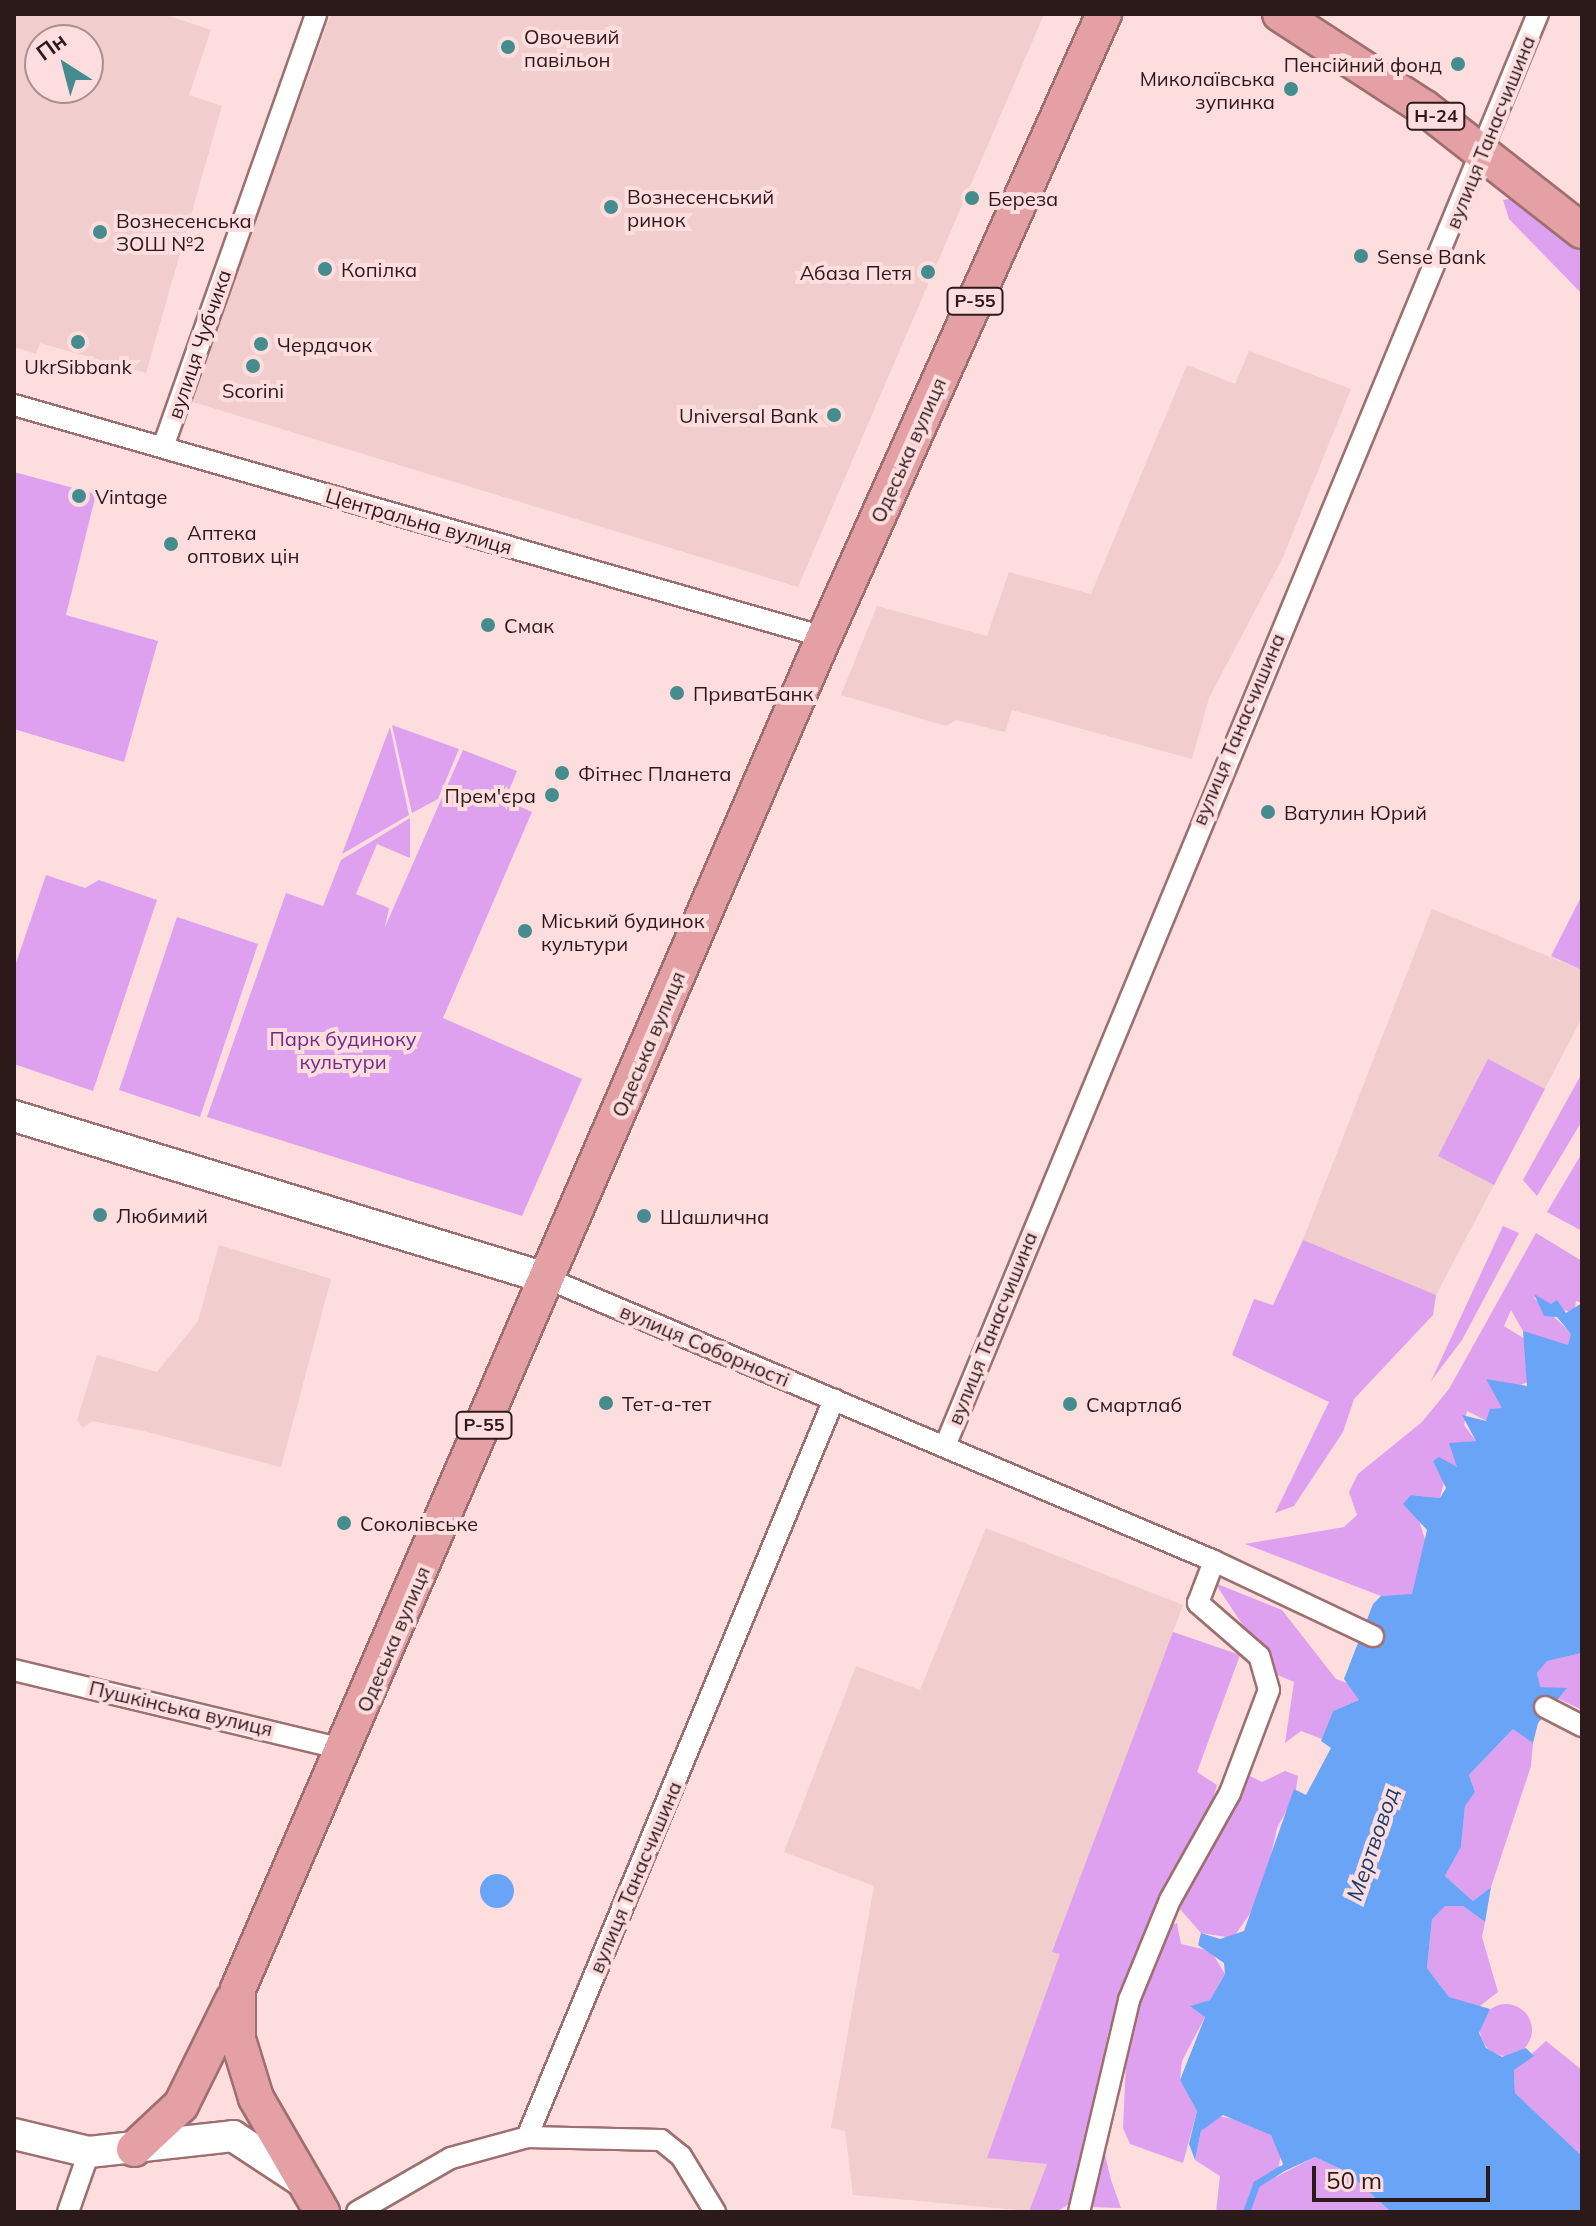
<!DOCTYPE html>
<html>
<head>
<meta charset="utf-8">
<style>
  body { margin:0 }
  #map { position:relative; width:1596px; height:2226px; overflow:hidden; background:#fddddd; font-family:Mulish,sans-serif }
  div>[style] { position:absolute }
  .built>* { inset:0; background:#f1cdcd }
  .green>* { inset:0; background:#dda1f0 }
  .round { border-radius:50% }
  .water>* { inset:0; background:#6aa4f7 }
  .stream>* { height:7px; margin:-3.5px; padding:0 3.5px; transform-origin:3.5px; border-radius:3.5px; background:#6aa4f7 }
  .roads { filter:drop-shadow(2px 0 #9e6f70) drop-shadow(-2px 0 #9e6f70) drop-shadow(0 2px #9e6f70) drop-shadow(0 -2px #9e6f70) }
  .street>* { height:20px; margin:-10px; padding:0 10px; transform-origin:10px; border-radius:10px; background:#fff }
  .secondary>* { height:30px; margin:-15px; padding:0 15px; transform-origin:15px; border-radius:15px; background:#fff }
  .primary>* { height:34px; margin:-17px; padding:0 17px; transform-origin:17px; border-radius:17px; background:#e4a0a5 }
  .dots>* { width:22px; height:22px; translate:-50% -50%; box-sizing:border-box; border:4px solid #fddddd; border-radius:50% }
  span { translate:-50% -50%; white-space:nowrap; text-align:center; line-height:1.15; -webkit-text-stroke:8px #fddddd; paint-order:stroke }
  .shield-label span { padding:2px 6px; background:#fddddd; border:2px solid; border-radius:6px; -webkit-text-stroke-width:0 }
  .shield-label { font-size:18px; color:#2c191a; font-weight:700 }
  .poi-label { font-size:20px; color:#2c191a }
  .left { translate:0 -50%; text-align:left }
  .right { translate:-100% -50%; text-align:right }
  .street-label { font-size:20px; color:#2c191a }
  .park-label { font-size:20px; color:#74278b }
  .water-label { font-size:22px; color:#153b6f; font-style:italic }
  .frame { position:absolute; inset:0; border:16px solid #2c191a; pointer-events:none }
  .north { position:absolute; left:24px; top:24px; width:80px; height:80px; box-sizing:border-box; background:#fddddd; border:2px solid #a98f8f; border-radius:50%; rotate:324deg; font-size:22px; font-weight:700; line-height:32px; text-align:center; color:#2c191a }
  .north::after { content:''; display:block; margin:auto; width:28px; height:36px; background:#448c8e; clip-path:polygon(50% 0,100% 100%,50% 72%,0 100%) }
  .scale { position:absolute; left:1312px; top:2166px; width:178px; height:36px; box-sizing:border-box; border:4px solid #2c191a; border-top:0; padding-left:10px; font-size:24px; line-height:28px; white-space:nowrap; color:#2c191a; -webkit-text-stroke:6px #fddddd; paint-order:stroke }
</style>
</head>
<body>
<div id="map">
  <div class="built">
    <div style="clip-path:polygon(evenodd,14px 14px,163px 14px,211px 30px,189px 95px,222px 106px,146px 373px,40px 343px,36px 354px,14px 347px,14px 14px,40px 40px,88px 40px,88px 88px,40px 88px,40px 40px)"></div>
    <div style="clip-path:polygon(331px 14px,1044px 14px,798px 587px,190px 401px)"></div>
    <div style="clip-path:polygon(1249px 351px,1351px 389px,1283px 557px,1209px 698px,1192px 759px,1012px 710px,1005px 732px,957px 720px,946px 726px,841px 695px,877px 606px,987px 636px,1009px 572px,1091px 594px,1187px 365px,1235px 384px)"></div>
    <div style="clip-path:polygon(1432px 909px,1582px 970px,1582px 1018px,1436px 1295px,1303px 1240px)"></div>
    <div style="clip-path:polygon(219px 1245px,331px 1279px,281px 1467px,144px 1431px,92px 1421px,83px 1428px,77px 1420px,97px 1355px,157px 1372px,198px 1321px)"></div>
    <div style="clip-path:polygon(986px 1528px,1183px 1605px,1173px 1632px,1240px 1655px,1029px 2211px,853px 2195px,845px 2131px,831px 2128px,874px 1886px,784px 1852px,856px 1666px,920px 1690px)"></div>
  </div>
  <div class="green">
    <div style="clip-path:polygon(1518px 197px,1582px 241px,1582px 294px,1509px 219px,1503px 200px)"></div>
    <div style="clip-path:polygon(14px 472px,96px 494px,66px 615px,158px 641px,124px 762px,14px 729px)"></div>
    <div style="clip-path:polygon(392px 725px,459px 749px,438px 799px,412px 813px)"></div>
    <div style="clip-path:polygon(390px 727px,409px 815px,342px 854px)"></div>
    <div style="clip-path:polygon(463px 750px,517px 771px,505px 800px,532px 812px,443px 1018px,582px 1079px,522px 1216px,207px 1117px,286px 893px,323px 906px,341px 860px,410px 818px,410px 858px,377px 844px,356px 894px,389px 908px,385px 927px)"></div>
    <div style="clip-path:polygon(46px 875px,85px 888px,99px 880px,157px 900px,93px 1091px,14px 1064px,14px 969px)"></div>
    <div style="clip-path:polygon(1582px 895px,1582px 970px,1551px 956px)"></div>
    <div style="clip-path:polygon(177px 917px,258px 944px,200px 1117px,119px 1090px)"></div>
    <div style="clip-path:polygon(1488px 1059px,1545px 1089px,1494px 1185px,1438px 1156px)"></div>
    <div style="clip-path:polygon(1582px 1073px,1582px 1121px,1537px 1196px,1523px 1180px)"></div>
    <div style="clip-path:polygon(1582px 1153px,1582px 1231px,1547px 1212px)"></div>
    <div style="clip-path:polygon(1503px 1226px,1519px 1233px,1462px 1340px,1431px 1381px)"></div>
    <div style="clip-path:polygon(1536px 1233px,1582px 1261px,1582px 1303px,1576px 1301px,1574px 1314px,1533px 1297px,1572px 1334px,1568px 1345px,1545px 1343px,1523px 1331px,1511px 1310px,1504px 1326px,1525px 1339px,1528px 1382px,1513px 1388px,1499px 1381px,1502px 1408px,1487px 1421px,1467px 1411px,1464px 1425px,1476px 1441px,1450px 1444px,1460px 1458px,1457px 1467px,1448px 1466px,1440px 1498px,1411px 1495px,1428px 1549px,1412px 1595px,1381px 1596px,1245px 1544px,1344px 1527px,1357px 1515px,1349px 1492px,1358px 1474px,1422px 1422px,1449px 1389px)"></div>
    <div style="clip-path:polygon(1303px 1240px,1436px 1295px,1433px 1315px,1354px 1399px,1343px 1432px,1294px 1506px,1275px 1513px,1329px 1402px,1232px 1355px,1254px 1299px,1273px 1305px)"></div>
    <div style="clip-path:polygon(1215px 1583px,1282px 1610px,1336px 1679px,1353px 1685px,1359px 1700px,1333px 1711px,1322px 1739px,1301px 1731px,1285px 1743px,1294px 1682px,1275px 1674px)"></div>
    <div style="clip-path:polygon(1173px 1632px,1240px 1655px,1197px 1772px,1217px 1785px,1212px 1803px,1165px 1883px,1127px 1977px,1108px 2034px,1081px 2182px,1071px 2203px,1056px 2212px,1029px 2211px,1047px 2164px,987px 2158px,1060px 1954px,1052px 1952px)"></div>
    <div style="clip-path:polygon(1582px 1653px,1582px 1710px,1557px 1698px,1566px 1689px,1539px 1687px,1537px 1673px,1546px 1661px)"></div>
    <div style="clip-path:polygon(1514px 1728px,1533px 1743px,1531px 1766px,1491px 1887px,1473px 1901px,1445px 1876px,1461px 1847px,1465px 1805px,1475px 1792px,1469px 1775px)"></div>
    <div style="clip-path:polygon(1285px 1771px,1298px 1776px,1295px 1795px,1277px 1828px,1262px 1896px,1233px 1938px,1201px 1933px,1180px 1909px,1213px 1833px,1246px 1774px,1262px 1782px)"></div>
    <div style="clip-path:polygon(1445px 1905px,1463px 1906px,1485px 1922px,1482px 1937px,1498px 1992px,1476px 2009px,1449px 1997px,1427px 1968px,1432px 1918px)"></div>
    <div style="clip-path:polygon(1177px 1923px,1181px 1944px,1211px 1951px,1225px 1974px,1210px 2000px,1192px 2006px,1205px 2017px,1182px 2061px,1180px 2079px,1197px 2111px,1183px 2163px,1130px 2144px,1123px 2128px,1127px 2042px,1138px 1997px,1167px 1928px)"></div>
    <div class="round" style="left:1480px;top:2004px;width:52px;height:52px"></div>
    <div style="clip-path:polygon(1546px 2041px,1582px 2070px,1582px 2156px,1515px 2093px,1514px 2070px)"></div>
    <div style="clip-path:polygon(1218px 2116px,1258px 2124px,1271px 2135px,1282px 2151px,1276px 2177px,1315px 2157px,1347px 2172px,1391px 2212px,1216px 2212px,1220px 2176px,1195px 2160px,1201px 2131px)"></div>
    <div style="clip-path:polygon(1103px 2146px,1111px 2180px,1121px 2208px,1092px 2207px)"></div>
  </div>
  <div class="water">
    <div style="clip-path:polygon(1534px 1294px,1551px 1304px,1557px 1300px,1566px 1313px,1582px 1303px,1582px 1653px,1547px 1661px,1537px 1673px,1540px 1687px,1567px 1688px,1538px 1723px,1533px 1743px,1513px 1729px,1469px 1775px,1475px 1792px,1465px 1806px,1461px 1847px,1445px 1876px,1473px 1901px,1491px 1887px,1485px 1922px,1463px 1906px,1445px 1906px,1432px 1919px,1427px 1968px,1449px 1997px,1490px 2009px,1479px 2033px,1486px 2048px,1502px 2057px,1526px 2048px,1534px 2056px,1514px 2070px,1515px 2093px,1582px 2156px,1582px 2212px,1391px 2212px,1347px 2172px,1315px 2157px,1274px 2176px,1283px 2164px,1271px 2135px,1223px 2115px,1201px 2131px,1195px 2160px,1189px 2144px,1197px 2111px,1180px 2080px,1205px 2017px,1190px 2006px,1210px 2000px,1225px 1974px,1224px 1963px,1198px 1945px,1201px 1933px,1220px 1939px,1244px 1931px,1294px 1789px,1306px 1795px,1331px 1748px,1321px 1741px,1333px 1711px,1359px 1700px,1344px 1679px,1373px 1604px,1381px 1596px,1412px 1594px,1427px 1530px,1403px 1504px,1411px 1495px,1440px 1498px,1446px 1488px,1433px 1461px,1439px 1457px,1457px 1467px,1449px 1443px,1476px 1441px,1462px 1415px,1486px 1421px,1490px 1409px,1502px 1408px,1486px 1379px,1527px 1386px,1523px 1331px,1568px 1345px,1571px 1334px,1557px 1317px,1544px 1316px)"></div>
    <div class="round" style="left:480px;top:1874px;width:34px;height:34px"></div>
  </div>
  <div class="stream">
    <div style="left:1246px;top:2212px;width:30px;rotate:-70deg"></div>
    <div style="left:1256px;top:2184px;width:28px;rotate:-32deg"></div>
  </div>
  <div class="roads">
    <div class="street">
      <div style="left:14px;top:405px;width:843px;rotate:15.98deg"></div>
      <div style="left:163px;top:447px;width:459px;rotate:-70.5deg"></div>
      <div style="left:546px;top:1278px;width:725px;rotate:22.96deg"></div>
      <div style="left:1214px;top:1561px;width:176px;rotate:25.3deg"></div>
      <div style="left:945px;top:1446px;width:1550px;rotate:-67.51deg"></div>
      <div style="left:14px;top:1670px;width:342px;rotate:13.5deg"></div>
      <div style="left:1545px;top:1707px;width:42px;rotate:27.2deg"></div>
      <div style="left:527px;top:2137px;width:134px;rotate:1.3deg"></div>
      <div style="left:661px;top:2140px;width:26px;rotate:39deg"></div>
      <div style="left:681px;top:2156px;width:66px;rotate:58.7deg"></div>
      <div style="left:68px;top:2212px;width:64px;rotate:-70.7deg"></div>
      <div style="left:357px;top:2212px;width:108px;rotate:-29.9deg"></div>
      <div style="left:451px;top:2158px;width:79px;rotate:-15.4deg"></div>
      <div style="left:527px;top:2137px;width:799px;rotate:-67.41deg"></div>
      <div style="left:1079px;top:2212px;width:218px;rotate:-76.7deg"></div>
      <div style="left:1129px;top:2000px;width:108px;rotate:-67.7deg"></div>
      <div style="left:1170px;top:1900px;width:123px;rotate:-60.7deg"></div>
      <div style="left:1230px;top:1793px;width:110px;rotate:-69.3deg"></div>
      <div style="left:1269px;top:1690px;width:35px;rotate:-106deg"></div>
      <div style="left:1259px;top:1656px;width:81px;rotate:-139deg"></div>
      <div style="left:1198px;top:1603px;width:45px;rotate:-69.1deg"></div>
    </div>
    <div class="secondary">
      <div style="left:14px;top:1116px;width:556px;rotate:16.94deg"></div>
      <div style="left:14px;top:2134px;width:77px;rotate:13.5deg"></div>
      <div style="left:89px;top:2152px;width:145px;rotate:-6.3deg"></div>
      <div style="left:233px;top:2136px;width:80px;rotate:33.3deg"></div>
    </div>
    <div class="primary">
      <div style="left:1280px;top:14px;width:173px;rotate:33deg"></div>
      <div style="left:1425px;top:108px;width:199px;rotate:38.1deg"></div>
      <div style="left:134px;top:2149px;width:64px;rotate:-43.1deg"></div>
      <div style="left:181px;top:2105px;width:117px;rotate:-63.7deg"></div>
      <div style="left:322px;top:2212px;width:132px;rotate:-120.1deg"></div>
      <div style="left:256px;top:2098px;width:62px;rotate:-107deg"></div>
      <div style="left:238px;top:2039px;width:50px;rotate:-90deg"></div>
      <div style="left:238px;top:1989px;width:1474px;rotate:-66.57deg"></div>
      <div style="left:824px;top:637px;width:683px;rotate:-65.8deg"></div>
    </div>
  </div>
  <div class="dots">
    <div style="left:508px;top:47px;background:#448c8e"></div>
    <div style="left:1458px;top:64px;background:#448c8e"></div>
    <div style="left:1291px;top:89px;background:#448c8e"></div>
    <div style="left:972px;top:198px;background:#448c8e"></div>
    <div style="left:611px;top:207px;background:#448c8e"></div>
    <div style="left:100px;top:232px;background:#448c8e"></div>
    <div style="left:1361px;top:256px;background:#448c8e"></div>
    <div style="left:325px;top:269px;background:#448c8e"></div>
    <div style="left:928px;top:272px;background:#448c8e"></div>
    <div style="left:78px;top:342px;background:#448c8e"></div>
    <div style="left:261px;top:344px;background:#448c8e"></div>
    <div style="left:253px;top:366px;background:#448c8e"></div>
    <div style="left:834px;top:415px;background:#448c8e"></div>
    <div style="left:79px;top:496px;background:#448c8e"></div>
    <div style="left:171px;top:544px;background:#448c8e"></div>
    <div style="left:488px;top:625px;background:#448c8e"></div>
    <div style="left:677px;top:693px;background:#448c8e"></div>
    <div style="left:562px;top:773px;background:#448c8e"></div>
    <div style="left:552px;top:795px;background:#448c8e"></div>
    <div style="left:1268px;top:812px;background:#448c8e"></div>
    <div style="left:525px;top:931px;background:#448c8e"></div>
    <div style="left:100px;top:1215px;background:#448c8e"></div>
    <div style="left:644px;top:1216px;background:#448c8e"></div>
    <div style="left:606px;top:1403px;background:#448c8e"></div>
    <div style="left:1070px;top:1404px;background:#448c8e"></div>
    <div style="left:344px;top:1523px;background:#448c8e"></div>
  </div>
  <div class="shield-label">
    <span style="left:1436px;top:116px">Н-24</span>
    <span style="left:975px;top:301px">Р-55</span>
    <span style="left:484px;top:1425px">Р-55</span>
  </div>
  <div class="poi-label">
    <span class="left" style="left:524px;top:48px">Овочевий<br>павільон</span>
    <span class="right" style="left:1442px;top:64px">Пенсійний фонд</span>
    <span class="right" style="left:1275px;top:90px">Миколаївська<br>зупинка</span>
    <span class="left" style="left:627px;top:208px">Вознесенський<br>ринок</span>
    <span class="left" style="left:988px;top:198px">Береза</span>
    <span class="left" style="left:116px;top:232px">Вознесенська<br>ЗОШ №2</span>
    <span class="left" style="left:1377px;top:256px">Sense Bank</span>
    <span class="left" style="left:341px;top:269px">Копілка</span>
    <span class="right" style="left:912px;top:272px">Абаза Петя</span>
    <span class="left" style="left:277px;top:344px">Чердачок</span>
    <span style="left:78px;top:366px">UkrSibbank</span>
    <span style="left:253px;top:390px">Scorini</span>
    <span class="right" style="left:818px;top:415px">Universal Bank</span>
    <span class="left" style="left:95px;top:496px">Vintage</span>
    <span class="left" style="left:187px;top:544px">Аптека<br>оптових цін</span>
    <span class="left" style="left:504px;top:625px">Смак</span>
    <span class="left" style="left:693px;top:693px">ПриватБанк</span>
    <span class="left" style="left:578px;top:773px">Фітнес Планета</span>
    <span class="right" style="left:536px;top:795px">Прем'єра</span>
    <span class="left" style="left:1284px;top:812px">Ватулин Юрий</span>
    <span class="left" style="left:541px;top:932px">Міський будинок<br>культури</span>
    <span class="left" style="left:116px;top:1215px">Любимий</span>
    <span class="left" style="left:660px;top:1216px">Шашлична</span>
    <span class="left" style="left:622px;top:1403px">Тет-а-тет</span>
    <span class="left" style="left:1086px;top:1404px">Смартлаб</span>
    <span class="left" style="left:360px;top:1523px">Соколівське</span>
  </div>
  <div class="street-label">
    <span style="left:1490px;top:132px;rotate:-68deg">вулиця Танасчишина</span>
    <span style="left:199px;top:344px;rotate:-71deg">вулиця Чубчика</span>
    <span style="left:908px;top:450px;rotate:-66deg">Одеська вулиця</span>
    <span style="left:419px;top:521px;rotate:16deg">Центральна вулиця</span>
    <span style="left:1238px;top:729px;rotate:-67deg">вулиця Танасчишина</span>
    <span style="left:648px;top:1044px;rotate:-67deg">Одеська вулиця</span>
    <span style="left:992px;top:1328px;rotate:-68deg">вулиця Танасчишина</span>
    <span style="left:705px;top:1345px;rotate:23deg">вулиця Соборності</span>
    <span style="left:393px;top:1639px;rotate:-67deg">Одеська вулиця</span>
    <span style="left:181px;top:1708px;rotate:13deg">Пушкінська вулиця</span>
    <span style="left:635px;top:1877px;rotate:-67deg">вулиця Танасчишина</span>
  </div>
  <div class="park-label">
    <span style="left:343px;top:1050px">Парк будиноку<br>культури</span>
  </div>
  <div class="water-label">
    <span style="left:1373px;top:1844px;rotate:-71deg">Мертвовод</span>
  </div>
  <div class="frame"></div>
  <div class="north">Пн</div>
  <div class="scale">50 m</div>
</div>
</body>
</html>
